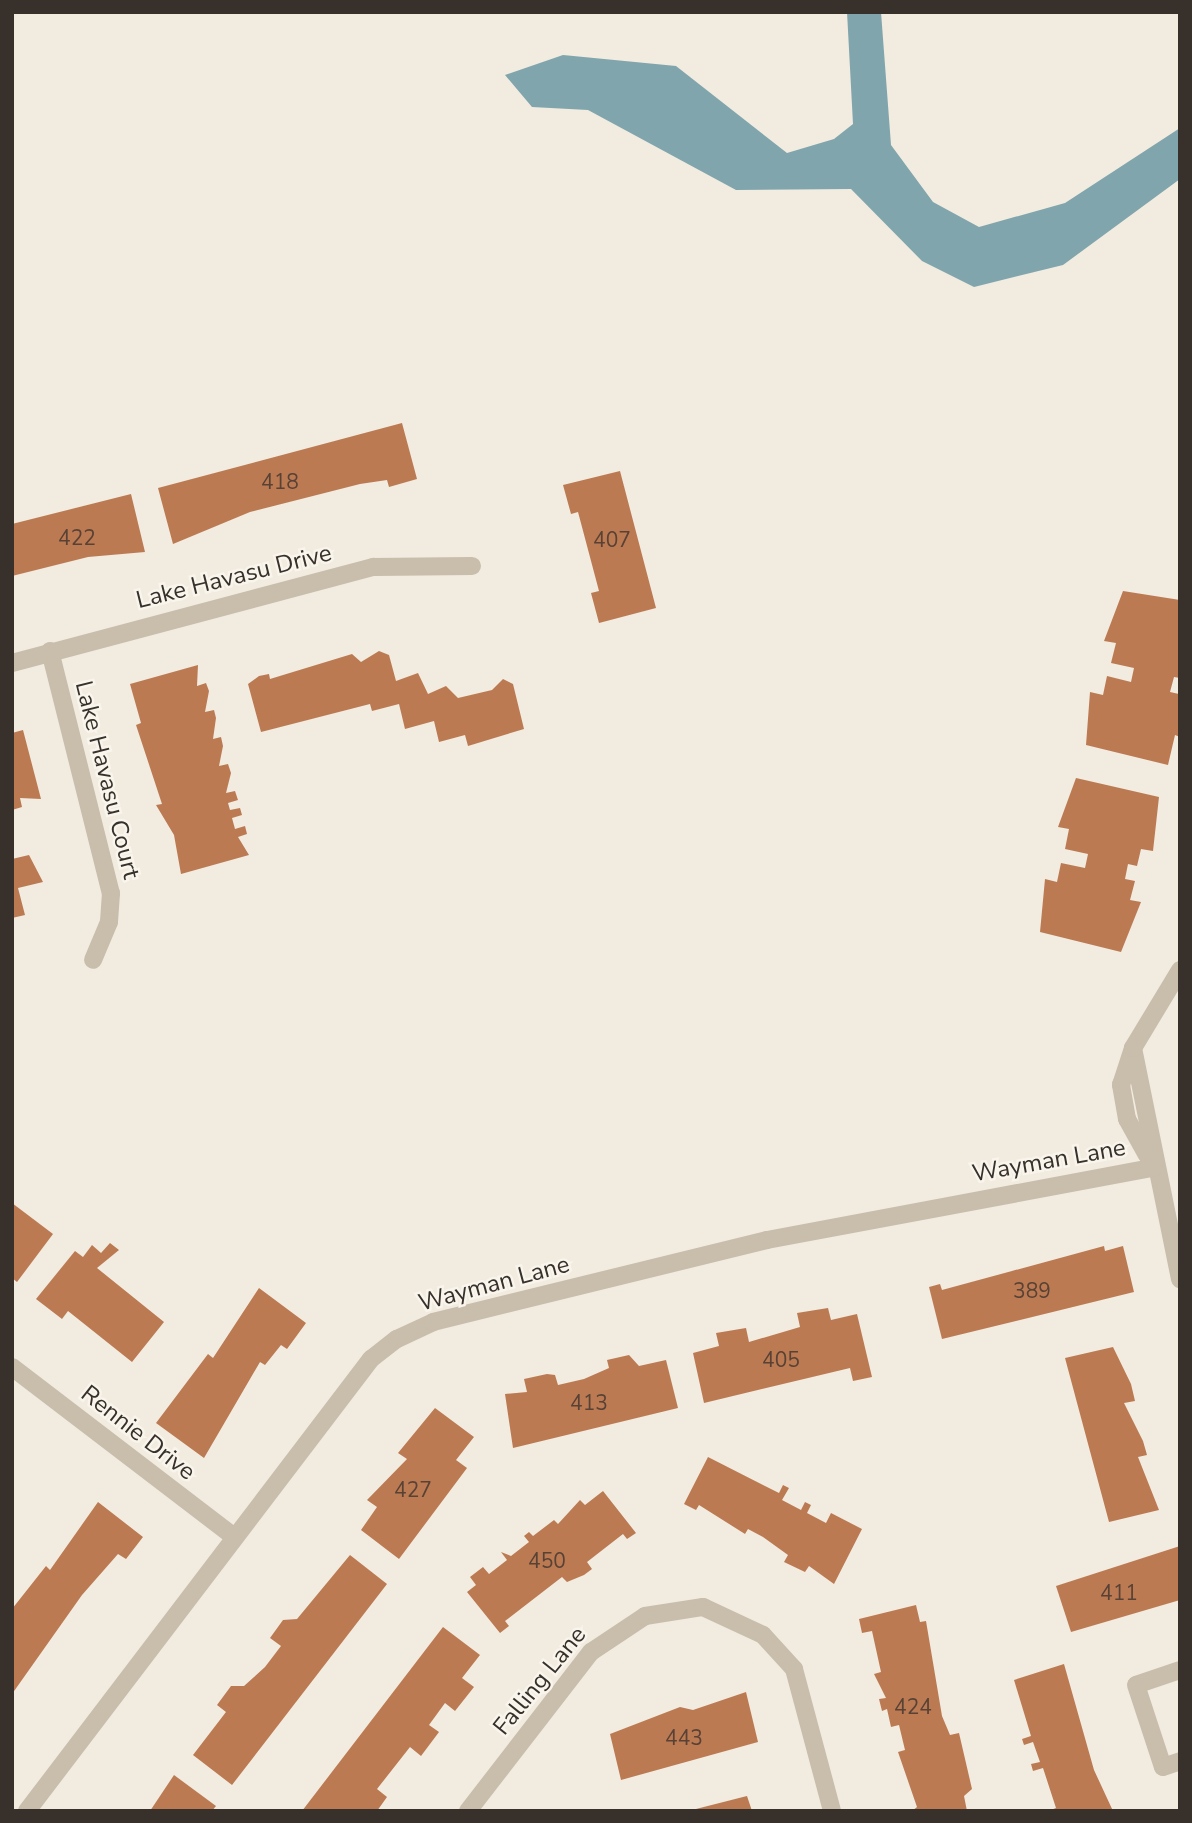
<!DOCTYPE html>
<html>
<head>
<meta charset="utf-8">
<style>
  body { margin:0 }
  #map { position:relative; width:1192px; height:1823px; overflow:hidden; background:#f1ebe0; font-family:"Nunito Sans",sans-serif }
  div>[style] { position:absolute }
  .water>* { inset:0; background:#81a5ac }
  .building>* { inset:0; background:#bc7a53 }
  .street>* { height:18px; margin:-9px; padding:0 9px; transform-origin:9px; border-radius:9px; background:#c9bdac }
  span { translate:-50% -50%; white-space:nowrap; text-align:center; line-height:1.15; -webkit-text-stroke:5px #f9f5ec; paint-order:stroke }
  .number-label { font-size:21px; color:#584235 }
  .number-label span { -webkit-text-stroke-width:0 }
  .street-label { font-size:24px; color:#37302b }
  .frame { position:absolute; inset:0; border:14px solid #37302b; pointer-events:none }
</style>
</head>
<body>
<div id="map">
  <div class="water">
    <div style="clip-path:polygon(847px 12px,881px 12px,891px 145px,933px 202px,979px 227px,1065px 203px,1180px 128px,1180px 179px,1063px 265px,974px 287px,922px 261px,851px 189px,736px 190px,588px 110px,532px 107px,505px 75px,563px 55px,676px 66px,787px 153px,834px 139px,853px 124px)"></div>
  </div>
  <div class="building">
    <div style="clip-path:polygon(402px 423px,417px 479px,389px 487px,387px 480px,360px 484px,250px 512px,173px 544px,158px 488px)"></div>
    <div style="clip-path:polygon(620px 471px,656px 608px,599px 623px,591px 593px,599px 591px,578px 512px,571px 514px,563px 485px)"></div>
    <div style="clip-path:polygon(131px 494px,145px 552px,88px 557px,12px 576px,12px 524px)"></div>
    <div style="clip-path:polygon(1123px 591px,1180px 600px,1180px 678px,1174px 677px,1170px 692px,1179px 694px,1180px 737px,1175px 735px,1168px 765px,1086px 745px,1090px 692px,1103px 695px,1107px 676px,1131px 682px,1134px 668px,1111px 663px,1116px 643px,1104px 641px)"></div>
    <div style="clip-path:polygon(379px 651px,389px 655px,396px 681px,418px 673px,428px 694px,446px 686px,458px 698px,492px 690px,503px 679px,513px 684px,524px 729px,468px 746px,465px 735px,439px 742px,434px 721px,405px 729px,399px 704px,372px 711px,370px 704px,261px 732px,248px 684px,259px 676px,269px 674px,270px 679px,352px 654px,361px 662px)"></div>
    <div style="clip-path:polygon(198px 665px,197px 686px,206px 683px,209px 691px,205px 712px,214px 710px,216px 718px,213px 739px,221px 737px,223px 746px,219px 766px,228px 764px,231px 773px,226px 793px,235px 791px,238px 800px,228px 803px,230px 810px,240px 808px,242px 815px,232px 818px,235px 829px,245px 826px,247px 834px,238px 837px,249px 855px,181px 874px,174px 835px,156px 805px,162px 804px,136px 725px,141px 723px,130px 684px)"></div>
    <div style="clip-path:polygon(23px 730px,41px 799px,20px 798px,22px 807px,12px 810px,12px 733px)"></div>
    <div style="clip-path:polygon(1076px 778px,1159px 797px,1153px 851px,1141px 849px,1137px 866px,1128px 864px,1125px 879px,1135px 881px,1130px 900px,1141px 902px,1121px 952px,1040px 932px,1045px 879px,1057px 882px,1061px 863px,1085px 868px,1088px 854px,1065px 849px,1069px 829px,1058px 827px)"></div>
    <div style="clip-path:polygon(29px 855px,43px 882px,18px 888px,25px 915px,12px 918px,12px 859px)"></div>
    <div style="clip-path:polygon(12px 1203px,53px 1234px,17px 1282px,12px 1278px)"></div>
    <div style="clip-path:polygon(110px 1243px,119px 1250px,97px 1268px,164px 1322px,132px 1362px,68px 1311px,62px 1319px,36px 1299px,75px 1251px,83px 1257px,92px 1245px,101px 1253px)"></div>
    <div style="clip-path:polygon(1104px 1246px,1105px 1251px,1123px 1246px,1134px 1292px,942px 1339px,929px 1287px,940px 1284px,942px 1290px)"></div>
    <div style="clip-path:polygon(259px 1288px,306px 1323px,287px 1349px,281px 1345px,265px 1365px,260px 1362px,204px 1458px,156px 1423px,208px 1354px,213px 1358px)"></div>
    <div style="clip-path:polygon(828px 1308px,831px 1320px,857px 1314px,872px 1377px,853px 1381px,850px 1368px,704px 1403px,693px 1353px,719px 1346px,716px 1333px,746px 1328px,749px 1342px,800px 1327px,797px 1313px)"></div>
    <div style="clip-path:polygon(1113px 1347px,1131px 1384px,1135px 1401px,1124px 1403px,1143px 1441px,1147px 1455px,1138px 1457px,1159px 1510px,1109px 1522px,1065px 1358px)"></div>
    <div style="clip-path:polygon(629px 1355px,639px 1366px,666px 1360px,678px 1408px,513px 1448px,505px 1394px,527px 1392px,524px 1379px,547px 1374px,555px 1375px,558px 1385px,584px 1379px,609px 1368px,607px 1360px)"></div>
    <div style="clip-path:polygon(435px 1408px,474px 1437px,456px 1460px,467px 1468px,399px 1559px,361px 1530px,377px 1507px,367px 1500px,407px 1459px,398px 1453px)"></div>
    <div style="clip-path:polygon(708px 1457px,779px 1493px,783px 1485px,789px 1488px,782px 1500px,801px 1510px,805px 1502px,811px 1505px,807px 1513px,826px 1523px,831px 1513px,862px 1529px,834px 1584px,809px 1566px,805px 1572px,784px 1562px,788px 1555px,763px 1537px,748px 1529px,745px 1534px,699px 1505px,696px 1510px,684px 1504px)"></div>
    <div style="clip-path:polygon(603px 1491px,636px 1533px,627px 1539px,623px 1534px,587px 1562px,592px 1569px,584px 1575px,567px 1582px,562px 1577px,505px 1621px,509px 1626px,500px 1633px,467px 1592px,476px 1585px,470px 1577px,483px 1567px,489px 1574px,507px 1560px,501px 1552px,511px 1556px,529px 1542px,524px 1536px,529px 1532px,533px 1536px,554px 1520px,558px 1524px,580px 1500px,585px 1505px)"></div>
    <div style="clip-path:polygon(98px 1502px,143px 1537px,126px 1559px,118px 1554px,82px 1595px,12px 1694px,12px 1609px,46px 1566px,50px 1570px)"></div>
    <div style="clip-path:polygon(1180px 1546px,1180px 1600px,1071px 1632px,1056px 1586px)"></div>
    <div style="clip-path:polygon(350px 1555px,387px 1584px,232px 1785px,193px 1755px,226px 1712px,217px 1705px,231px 1686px,244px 1686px,265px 1667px,281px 1646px,270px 1638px,283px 1620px,297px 1619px)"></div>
    <div style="clip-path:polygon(916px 1605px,920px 1622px,926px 1621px,942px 1716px,950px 1735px,959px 1733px,972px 1789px,964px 1796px,967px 1811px,912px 1811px,917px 1807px,898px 1752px,905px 1750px,899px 1725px,891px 1727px,887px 1709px,882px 1711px,879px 1699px,886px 1698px,874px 1674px,881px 1672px,872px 1631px,862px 1633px,859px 1619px)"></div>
    <div style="clip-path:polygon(443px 1627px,480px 1655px,462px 1678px,474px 1687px,455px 1711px,445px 1703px,429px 1725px,439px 1732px,421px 1756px,410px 1747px,377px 1789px,387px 1797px,377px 1811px,302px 1811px)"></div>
    <div style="clip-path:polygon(1064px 1664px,1094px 1770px,1113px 1811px,1048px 1811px,1056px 1808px,1043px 1768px,1033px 1771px,1031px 1764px,1040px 1762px,1033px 1742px,1024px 1745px,1022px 1739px,1031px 1736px,1014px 1680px)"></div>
    <div style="clip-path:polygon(746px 1692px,758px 1742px,621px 1780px,610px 1734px,680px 1707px,693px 1710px)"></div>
    <div style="clip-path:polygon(174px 1775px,216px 1806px,212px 1811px,150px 1811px)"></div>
    <div style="clip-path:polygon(747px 1796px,752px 1811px,692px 1811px,692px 1810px)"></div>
  </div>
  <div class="street">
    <div style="left:50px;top:651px;width:250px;rotate:75.9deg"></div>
    <div style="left:111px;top:893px;width:29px;rotate:94deg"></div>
    <div style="left:109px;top:922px;width:41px;rotate:112.8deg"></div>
    <div style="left:12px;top:663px;width:374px;rotate:-14.9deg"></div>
    <div style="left:373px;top:567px;width:99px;rotate:-0.6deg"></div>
    <div style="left:1133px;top:1048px;width:236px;rotate:78.5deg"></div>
    <div style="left:1147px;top:1155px;width:41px;rotate:-119.1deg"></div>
    <div style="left:1127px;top:1119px;width:35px;rotate:-100deg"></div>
    <div style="left:1121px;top:1085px;width:39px;rotate:-72deg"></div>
    <div style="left:1133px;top:1048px;width:91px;rotate:-58.9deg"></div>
    <div style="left:12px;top:1367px;width:280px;rotate:37.4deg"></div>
    <div style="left:1180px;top:1670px;width:46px;rotate:161.2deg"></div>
    <div style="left:1136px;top:1685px;width:86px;rotate:71.8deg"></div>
    <div style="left:1163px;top:1767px;width:18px;rotate:-19deg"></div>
    <div style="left:27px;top:1811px;width:568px;rotate:-52.73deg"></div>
    <div style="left:371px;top:1359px;width:33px;rotate:-38deg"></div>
    <div style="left:397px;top:1339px;width:40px;rotate:-25deg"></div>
    <div style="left:433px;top:1322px;width:344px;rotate:-13.8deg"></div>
    <div style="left:767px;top:1240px;width:393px;rotate:-10.6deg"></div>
    <div style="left:468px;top:1811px;width:201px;rotate:-52.3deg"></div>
    <div style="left:591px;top:1652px;width:65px;rotate:-33.7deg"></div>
    <div style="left:645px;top:1616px;width:59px;rotate:-8.8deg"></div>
    <div style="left:703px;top:1607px;width:66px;rotate:25deg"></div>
    <div style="left:763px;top:1635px;width:46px;rotate:47.6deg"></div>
    <div style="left:794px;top:1669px;width:147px;rotate:75deg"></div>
  </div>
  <div class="number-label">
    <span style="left:280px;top:482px">418</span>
    <span style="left:77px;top:538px">422</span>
    <span style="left:612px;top:540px">407</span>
    <span style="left:1032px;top:1291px">389</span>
    <span style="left:781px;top:1360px">405</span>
    <span style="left:589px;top:1403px">413</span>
    <span style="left:413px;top:1490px">427</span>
    <span style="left:547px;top:1561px">450</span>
    <span style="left:1119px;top:1593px">411</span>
    <span style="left:913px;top:1707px">424</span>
    <span style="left:684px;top:1738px">443</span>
  </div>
  <div class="street-label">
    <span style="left:234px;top:577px;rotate:-14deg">Lake Havasu Drive</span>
    <span style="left:107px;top:780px;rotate:76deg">Lake Havasu Court</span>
    <span style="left:1049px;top:1161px;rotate:-10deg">Wayman Lane</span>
    <span style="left:494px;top:1284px;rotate:-15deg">Wayman Lane</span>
    <span style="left:138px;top:1433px;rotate:38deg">Rennie Drive</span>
    <span style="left:540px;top:1681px;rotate:-51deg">Falling Lane</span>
  </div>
  <div class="frame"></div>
</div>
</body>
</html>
